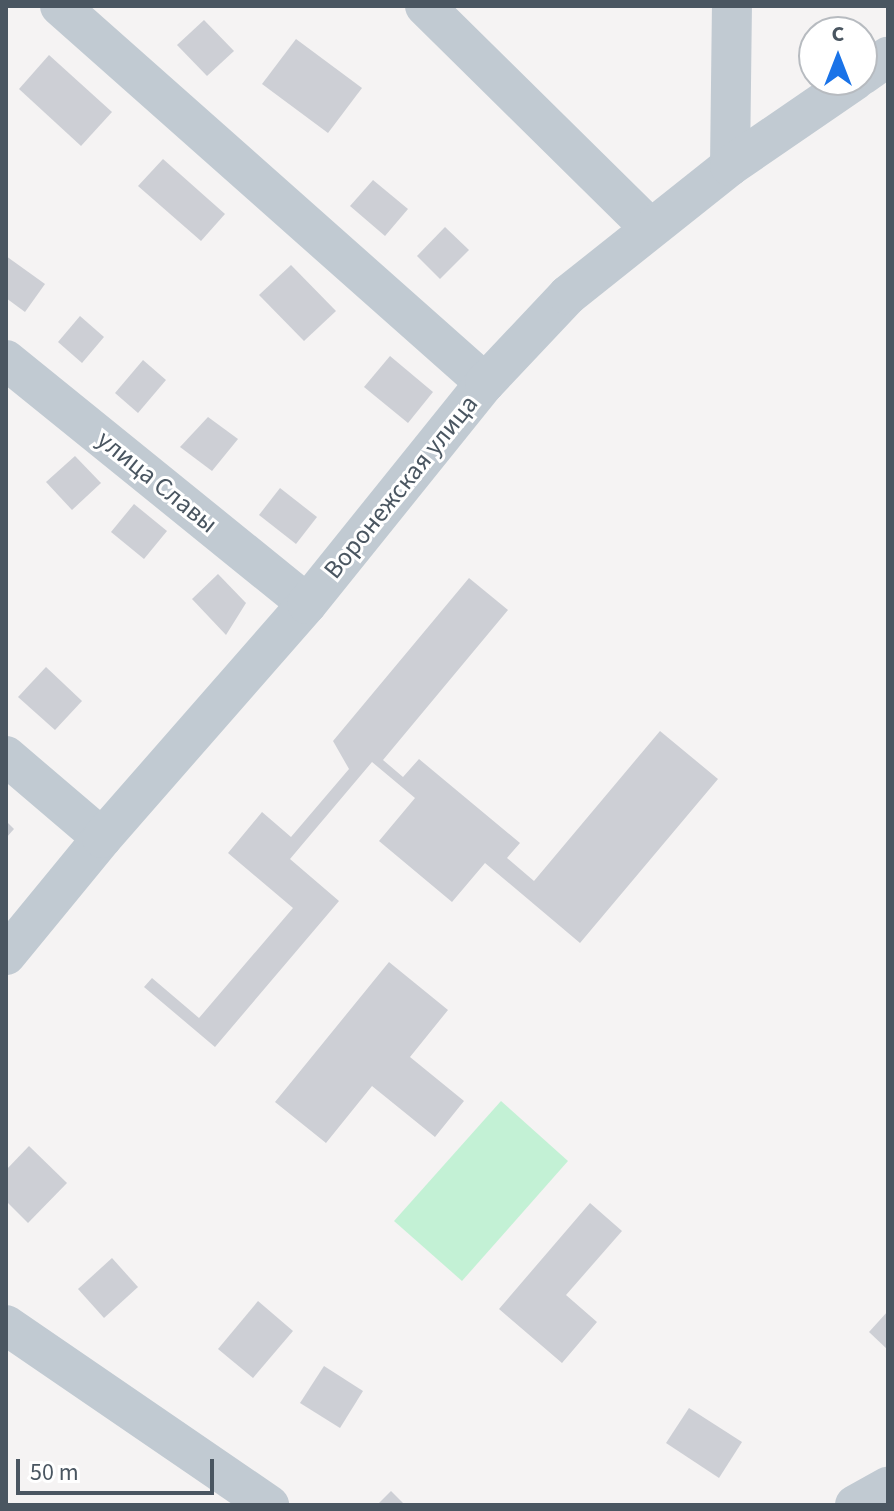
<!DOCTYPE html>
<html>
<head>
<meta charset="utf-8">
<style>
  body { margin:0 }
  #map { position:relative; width:894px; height:1511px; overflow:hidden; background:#f5f3f3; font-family:"Source Sans 3",sans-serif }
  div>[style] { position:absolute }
  .green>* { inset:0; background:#c3f1d5 }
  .building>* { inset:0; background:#cdcfd5 }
  .minor>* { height:40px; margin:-20px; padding:0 20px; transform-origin:20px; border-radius:20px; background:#c1cad2 }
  span { translate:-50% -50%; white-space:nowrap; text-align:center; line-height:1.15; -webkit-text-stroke:6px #fff; paint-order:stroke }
  .street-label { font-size:26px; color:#4a5661 }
  .frame { position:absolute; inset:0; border:8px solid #4a5661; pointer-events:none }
  .north { position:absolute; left:798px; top:16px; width:80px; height:80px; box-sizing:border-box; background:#fff; border:2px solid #b7bbc0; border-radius:50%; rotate:0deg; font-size:22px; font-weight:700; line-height:32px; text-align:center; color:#4a5661 }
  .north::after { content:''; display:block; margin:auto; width:28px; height:36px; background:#1a73e8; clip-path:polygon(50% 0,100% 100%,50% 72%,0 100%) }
  .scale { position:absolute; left:16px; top:1459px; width:198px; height:36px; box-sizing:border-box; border:4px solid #4a5661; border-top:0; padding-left:10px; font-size:24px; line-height:28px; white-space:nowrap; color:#4a5661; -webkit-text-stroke:6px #fff; paint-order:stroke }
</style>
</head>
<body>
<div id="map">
  <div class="green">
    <div style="clip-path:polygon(501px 1101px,568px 1161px,462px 1281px,394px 1221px)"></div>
  </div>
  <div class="building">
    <div style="clip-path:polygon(204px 20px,234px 51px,207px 76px,177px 45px)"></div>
    <div style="clip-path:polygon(296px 39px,362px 88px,328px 133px,262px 84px)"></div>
    <div style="clip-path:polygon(49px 55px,112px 112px,81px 146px,19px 89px)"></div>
    <div style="clip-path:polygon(163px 159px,225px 214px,201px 241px,138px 186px)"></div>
    <div style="clip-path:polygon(373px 180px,408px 209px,385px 236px,350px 206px)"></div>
    <div style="clip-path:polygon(445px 227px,469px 250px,440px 279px,417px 256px)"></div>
    <div style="clip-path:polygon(6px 256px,45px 284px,25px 312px,6px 298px)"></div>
    <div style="clip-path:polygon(291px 265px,336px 311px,304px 341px,259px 295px)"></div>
    <div style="clip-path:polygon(80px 316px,104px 337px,82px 363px,58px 342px)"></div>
    <div style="clip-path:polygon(390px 356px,433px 392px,408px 423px,364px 387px)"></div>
    <div style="clip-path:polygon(143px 360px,166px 380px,138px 413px,115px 393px)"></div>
    <div style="clip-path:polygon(208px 417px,238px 439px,212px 471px,180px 447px)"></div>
    <div style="clip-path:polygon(75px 456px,101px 483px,72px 510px,46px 482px)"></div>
    <div style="clip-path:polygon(280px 488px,317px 517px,296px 544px,259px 515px)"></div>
    <div style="clip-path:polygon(134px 504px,167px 531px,144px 559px,111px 532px)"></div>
    <div style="clip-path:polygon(218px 574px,246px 603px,226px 635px,192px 599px)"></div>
    <div style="clip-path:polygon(469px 578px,508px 610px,383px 760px,403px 777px,419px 759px,520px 843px,507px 858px,534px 881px,660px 731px,718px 779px,580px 943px,485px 863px,452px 902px,379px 841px,415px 798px,372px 762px,290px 859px,339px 901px,215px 1047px,144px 987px,152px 978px,199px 1018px,293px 908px,228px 853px,262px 812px,291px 837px,349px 769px,333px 741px)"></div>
    <div style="clip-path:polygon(46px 667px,82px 701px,55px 730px,18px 697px)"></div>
    <div style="clip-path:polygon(6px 821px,14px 829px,6px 838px)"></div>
    <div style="clip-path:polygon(389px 962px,448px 1010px,410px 1057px,464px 1101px,435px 1137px,372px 1086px,326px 1143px,275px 1102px)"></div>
    <div style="clip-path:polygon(29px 1146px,67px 1183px,28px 1223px,6px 1201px,6px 1170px)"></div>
    <div style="clip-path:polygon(590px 1203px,622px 1231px,566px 1295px,597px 1322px,562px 1363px,499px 1309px)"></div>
    <div style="clip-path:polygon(112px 1258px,138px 1287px,104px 1318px,78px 1289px)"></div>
    <div style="clip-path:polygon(258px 1301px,293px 1331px,253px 1378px,218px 1349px)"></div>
    <div style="clip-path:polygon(888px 1311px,888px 1350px,869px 1332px)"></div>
    <div style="clip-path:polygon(324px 1366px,363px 1391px,340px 1428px,300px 1403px)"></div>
    <div style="clip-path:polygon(689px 1408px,742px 1442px,719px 1478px,666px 1443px)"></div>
    <div style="clip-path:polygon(391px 1491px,405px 1505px,377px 1505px)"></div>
  </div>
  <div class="minor">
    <div style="left:60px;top:6px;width:568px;rotate:41.57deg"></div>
    <div style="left:425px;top:6px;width:315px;rotate:44.6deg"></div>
    <div style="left:862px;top:75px;width:32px;rotate:-35deg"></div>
    <div style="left:730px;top:166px;width:160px;rotate:-89.3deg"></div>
    <div style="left:6px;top:360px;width:387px;rotate:39deg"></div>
    <div style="left:6px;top:756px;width:126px;rotate:40.5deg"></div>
    <div style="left:6px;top:955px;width:151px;rotate:-50.6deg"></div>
    <div style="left:102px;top:838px;width:311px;rotate:-48.8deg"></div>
    <div style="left:307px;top:604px;width:284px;rotate:-51.2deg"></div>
    <div style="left:485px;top:383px;width:121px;rotate:-46.7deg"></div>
    <div style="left:568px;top:295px;width:207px;rotate:-38.5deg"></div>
    <div style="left:730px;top:166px;width:152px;rotate:-34.5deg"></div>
    <div style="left:6px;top:1325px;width:319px;rotate:34.4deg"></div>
    <div style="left:855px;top:1505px;width:38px;rotate:-29deg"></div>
  </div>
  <div class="street-label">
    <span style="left:157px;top:482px;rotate:39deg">улица Славы</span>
    <span style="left:401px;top:487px;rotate:-51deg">Воронежская улица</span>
  </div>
  <div class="frame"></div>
  <div class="north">С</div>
  <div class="scale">50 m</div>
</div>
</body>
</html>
